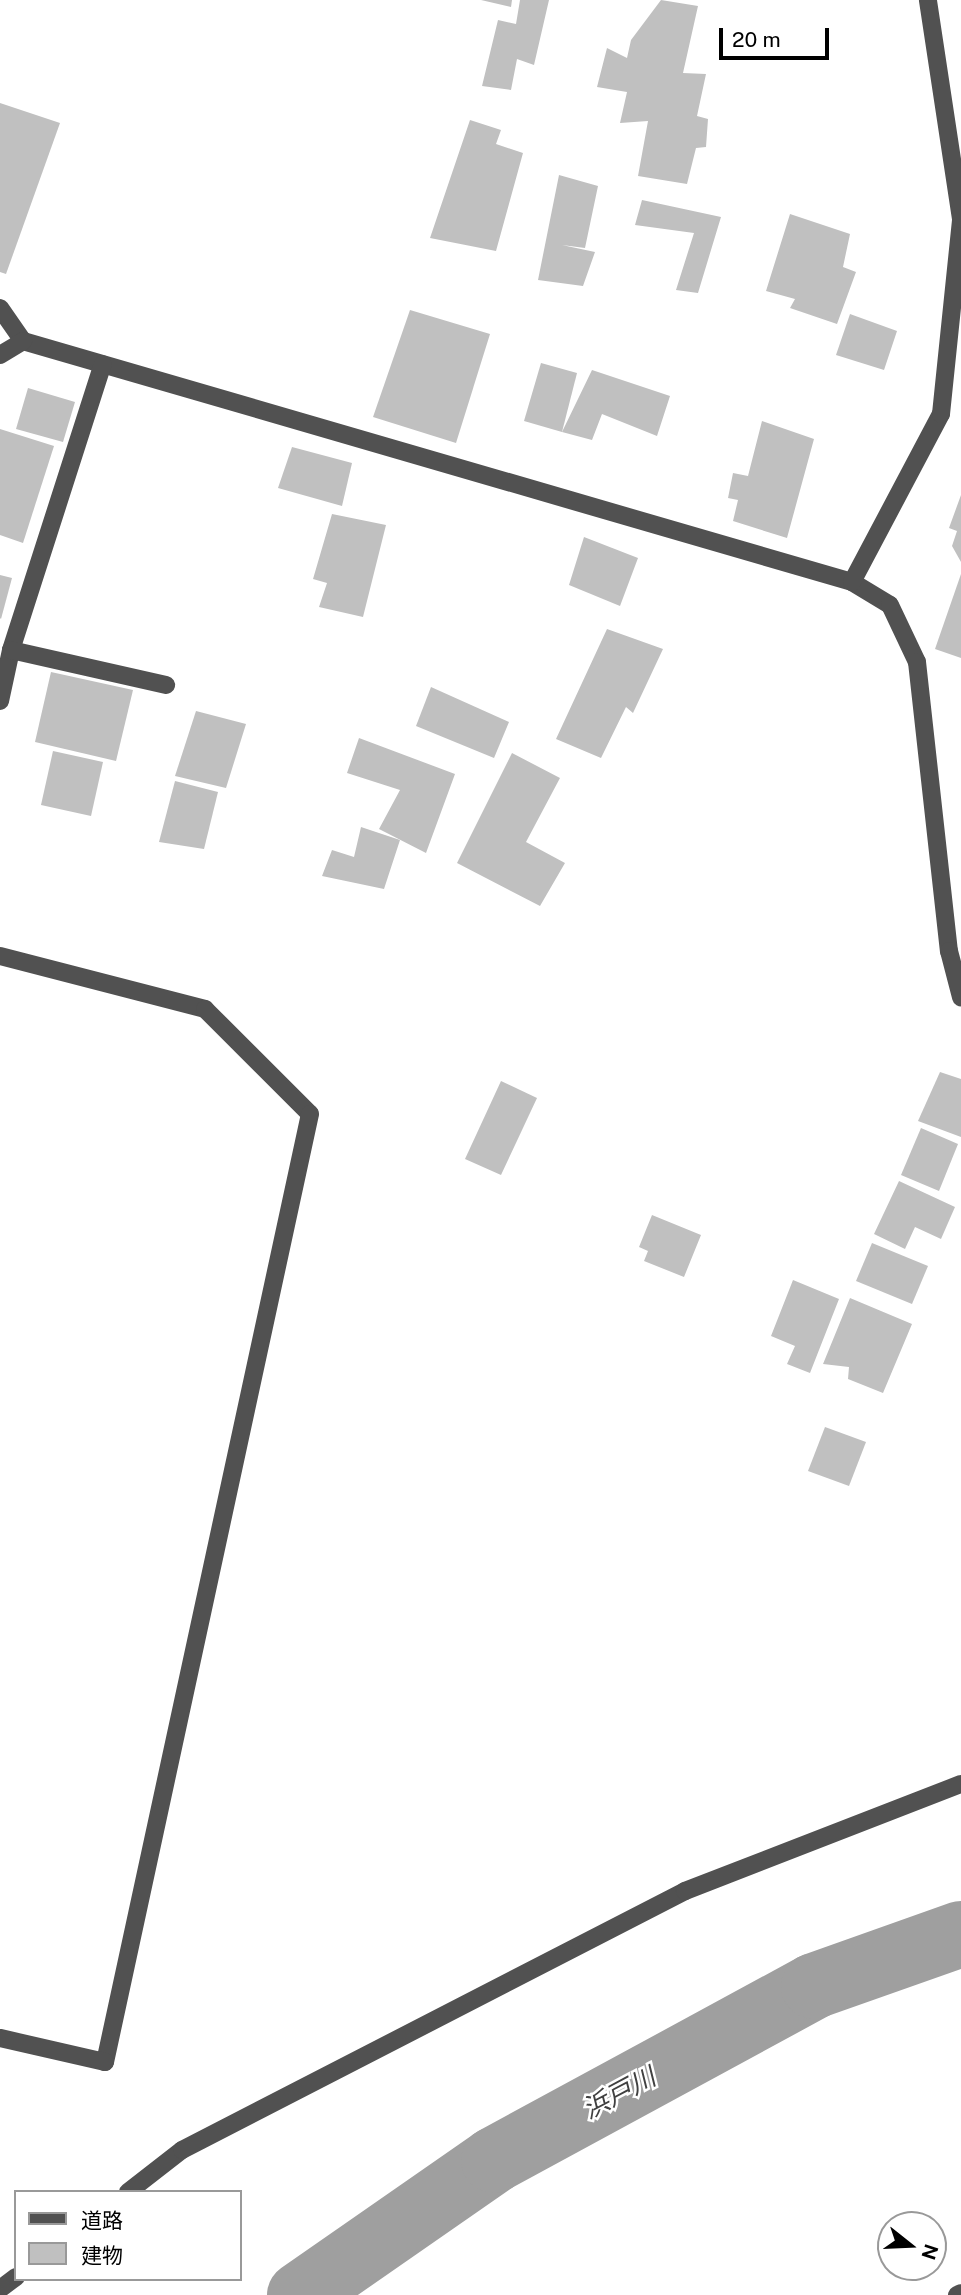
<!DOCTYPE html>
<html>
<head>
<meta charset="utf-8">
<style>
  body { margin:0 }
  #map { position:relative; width:961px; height:2295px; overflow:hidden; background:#fff; font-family:"Public Sans","Noto Sans JP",sans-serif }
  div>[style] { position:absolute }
  .river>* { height:66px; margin:-33px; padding:0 33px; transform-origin:33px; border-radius:33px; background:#9f9f9f }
  .building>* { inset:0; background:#c0c0c0 }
  .minor>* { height:18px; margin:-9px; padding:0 9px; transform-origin:9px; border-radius:9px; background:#515151 }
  span { translate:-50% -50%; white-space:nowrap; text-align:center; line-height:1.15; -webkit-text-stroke:5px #fff; paint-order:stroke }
  .water-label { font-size:26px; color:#404040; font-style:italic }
  .legend { position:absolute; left:14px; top:2190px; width:228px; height:91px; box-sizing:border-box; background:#fff; border:2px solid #999; margin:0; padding:9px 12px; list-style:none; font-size:21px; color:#000 }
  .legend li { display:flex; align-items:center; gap:14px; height:35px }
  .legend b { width:35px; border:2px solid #999 }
  .north { position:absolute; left:877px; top:2211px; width:70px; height:70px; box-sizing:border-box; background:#fff; border:2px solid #999; border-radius:50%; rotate:108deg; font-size:19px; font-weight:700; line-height:28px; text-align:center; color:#000 }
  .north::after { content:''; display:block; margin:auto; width:24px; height:32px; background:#000; clip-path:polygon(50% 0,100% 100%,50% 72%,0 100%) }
  .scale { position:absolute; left:719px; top:28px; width:110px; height:32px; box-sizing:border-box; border:4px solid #000; border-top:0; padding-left:9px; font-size:21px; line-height:24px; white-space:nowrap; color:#000; -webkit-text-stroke:5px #fff; paint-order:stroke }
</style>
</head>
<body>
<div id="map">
  <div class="river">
    <div style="left:300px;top:2295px;width:236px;rotate:-34.8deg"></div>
    <div style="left:494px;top:2160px;width:364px;rotate:-28.5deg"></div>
    <div style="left:814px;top:1986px;width:156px;rotate:-19.5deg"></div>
  </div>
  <div class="building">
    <div style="clip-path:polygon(481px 0,512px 0,511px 7px)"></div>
    <div style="clip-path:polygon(520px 0,549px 0,534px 65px,517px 59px,511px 90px,482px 86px,498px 20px,516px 24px)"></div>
    <div style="clip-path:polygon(661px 0,698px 6px,683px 73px,706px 74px,697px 116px,708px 119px,706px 147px,696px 148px,687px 184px,638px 176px,648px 121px,620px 123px,627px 92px,597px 87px,607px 48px,627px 58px,631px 40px)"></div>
    <div style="clip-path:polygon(0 103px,60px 123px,6px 274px,0 272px)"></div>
    <div style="clip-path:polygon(470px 120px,501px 130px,496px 144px,523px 153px,496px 251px,430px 238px)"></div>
    <div style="clip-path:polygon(559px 175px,598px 186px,585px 248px,562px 245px,595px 252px,583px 286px,538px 280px)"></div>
    <div style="clip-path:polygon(642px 200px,721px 217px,698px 293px,676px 290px,694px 233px,635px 225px)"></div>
    <div style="clip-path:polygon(790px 214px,850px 234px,843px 267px,856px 272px,837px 324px,790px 308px,795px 299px,766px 291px)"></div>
    <div style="clip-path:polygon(410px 310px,490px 334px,456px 443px,373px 417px)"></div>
    <div style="clip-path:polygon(850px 314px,897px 331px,884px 370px,836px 355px)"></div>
    <div style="clip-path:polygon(541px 363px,577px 373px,562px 432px,524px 421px)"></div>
    <div style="clip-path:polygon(592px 370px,670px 396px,657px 436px,602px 414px,592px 440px,562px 432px)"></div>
    <div style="clip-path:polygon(28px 388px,75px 402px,63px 442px,16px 429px)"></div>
    <div style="clip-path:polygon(762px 421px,814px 439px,787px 538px,733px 521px,738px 500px,728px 498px,733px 473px,748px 476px)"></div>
    <div style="clip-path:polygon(0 429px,54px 446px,23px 543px,0 535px)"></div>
    <div style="clip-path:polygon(292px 447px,352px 463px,342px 506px,278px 488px)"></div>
    <div style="clip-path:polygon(961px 495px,961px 562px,952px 546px,957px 531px,949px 528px)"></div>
    <div style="clip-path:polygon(332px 514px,386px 525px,363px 617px,319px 607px,327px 583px,313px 579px)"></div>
    <div style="clip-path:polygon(584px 537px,638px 558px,620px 606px,569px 585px)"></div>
    <div style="clip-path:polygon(961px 574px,961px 658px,935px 649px)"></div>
    <div style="clip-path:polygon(0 575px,12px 578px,1px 619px,0 618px)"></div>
    <div style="clip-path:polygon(607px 629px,663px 649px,633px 713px,626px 707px,601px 758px,556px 739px)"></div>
    <div style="clip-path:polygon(51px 672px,133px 690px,116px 761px,35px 742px)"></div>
    <div style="clip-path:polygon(431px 687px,509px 722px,494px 758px,416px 726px)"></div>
    <div style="clip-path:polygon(196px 711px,246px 724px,226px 788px,175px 776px)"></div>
    <div style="clip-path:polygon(359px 738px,455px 774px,426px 853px,379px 829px,400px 790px,347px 773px)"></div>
    <div style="clip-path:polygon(53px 751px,103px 762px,91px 816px,41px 805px)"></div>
    <div style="clip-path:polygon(512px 753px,560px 778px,526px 842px,565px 863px,540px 906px,457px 863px)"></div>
    <div style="clip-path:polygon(175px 781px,218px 792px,204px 849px,159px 842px)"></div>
    <div style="clip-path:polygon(361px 827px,400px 840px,384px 889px,322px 876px,332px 850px,354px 857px)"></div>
    <div style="clip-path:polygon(940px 1072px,961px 1079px,961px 1137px,918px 1121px)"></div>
    <div style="clip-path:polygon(501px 1081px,537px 1098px,501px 1175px,465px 1159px)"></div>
    <div style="clip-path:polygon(921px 1128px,958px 1144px,939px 1191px,901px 1175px)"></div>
    <div style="clip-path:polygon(899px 1181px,955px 1207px,941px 1239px,915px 1227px,905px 1249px,874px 1234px)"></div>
    <div style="clip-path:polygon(652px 1215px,701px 1235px,684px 1277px,644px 1261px,648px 1251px,639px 1247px)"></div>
    <div style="clip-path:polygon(872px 1243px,928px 1266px,912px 1304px,856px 1281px)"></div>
    <div style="clip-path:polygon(793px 1280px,839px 1299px,810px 1373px,787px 1364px,795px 1346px,771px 1336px)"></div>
    <div style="clip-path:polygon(850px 1298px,912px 1324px,883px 1393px,848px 1379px,849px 1367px,823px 1364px)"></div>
    <div style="clip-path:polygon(825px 1427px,866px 1442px,849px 1486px,808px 1471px)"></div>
  </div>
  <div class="minor">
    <div style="left:0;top:308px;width:40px;rotate:55.1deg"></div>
    <div style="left:23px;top:341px;width:863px;rotate:16.21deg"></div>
    <div style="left:852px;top:582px;width:44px;rotate:31.2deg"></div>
    <div style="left:890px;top:605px;width:63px;rotate:64.7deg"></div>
    <div style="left:917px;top:662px;width:291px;rotate:83.7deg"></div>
    <div style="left:949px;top:951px;width:48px;rotate:75.4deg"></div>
    <div style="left:0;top:355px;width:27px;rotate:-31deg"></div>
    <div style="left:852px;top:582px;width:190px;rotate:-62.1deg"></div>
    <div style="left:941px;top:414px;width:196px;rotate:-84.1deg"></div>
    <div style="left:961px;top:219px;width:221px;rotate:-98.6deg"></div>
    <div style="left:11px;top:650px;width:300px;rotate:-72.2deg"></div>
    <div style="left:0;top:701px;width:52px;rotate:-77.8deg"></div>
    <div style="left:11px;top:650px;width:159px;rotate:12.7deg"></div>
    <div style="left:0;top:956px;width:212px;rotate:14.5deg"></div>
    <div style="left:205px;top:1009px;width:148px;rotate:45deg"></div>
    <div style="left:310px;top:1114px;width:970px;rotate:102.2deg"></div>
    <div style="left:105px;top:2062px;width:108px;rotate:-167.1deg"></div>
    <div style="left:128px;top:2192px;width:68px;rotate:-37.9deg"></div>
    <div style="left:182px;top:2150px;width:566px;rotate:-27.24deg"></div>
    <div style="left:685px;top:1891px;width:296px;rotate:-21.2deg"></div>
    <div style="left:0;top:2289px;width:20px;rotate:-37deg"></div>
    <div style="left:957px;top:2295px;width:4px;rotate:-27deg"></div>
  </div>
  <div class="water-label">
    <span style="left:619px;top:2093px;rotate:-28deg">浜戸川</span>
  </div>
  <ul class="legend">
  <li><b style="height:9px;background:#515151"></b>道路</li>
  <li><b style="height:19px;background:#c0c0c0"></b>建物</li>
  </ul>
  <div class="north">N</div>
  <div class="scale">20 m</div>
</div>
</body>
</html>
